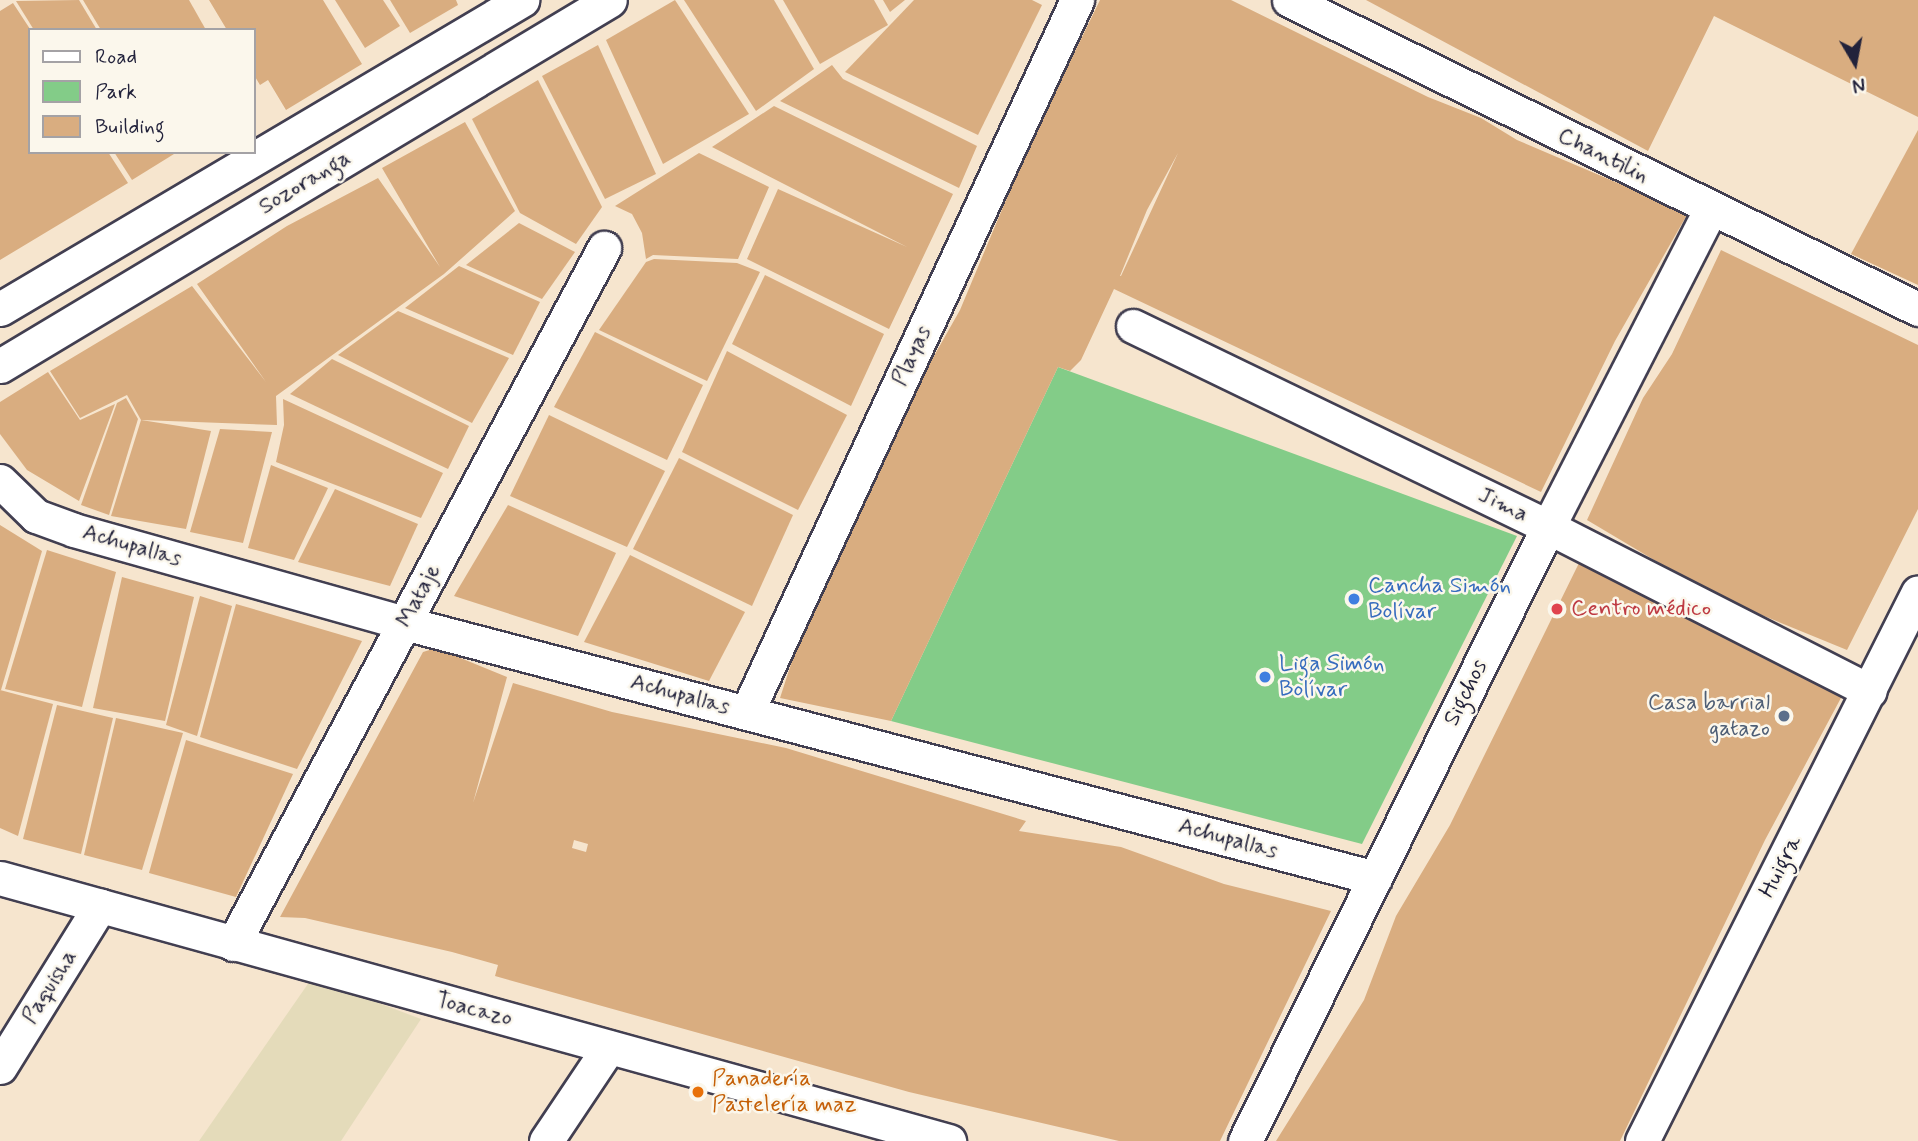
<!DOCTYPE html>
<html>
<head>
<meta charset="utf-8">
<style>
  body { margin:0 }
  #map { position:relative; width:1918px; height:1141px; overflow:hidden; background:#f6e5ce; font-family:Mynerve,sans-serif }
  div>[style] { position:absolute }
  .built>* { inset:0; background:#e4dbba }
  .green>* { inset:0; background:#83cc88 }
  .building>* { inset:0; background:#d9ad80 }
  .roads { filter:drop-shadow(2px 0 #423f51) drop-shadow(-2px 0 #423f51) drop-shadow(0 2px #423f51) drop-shadow(0 -2px #423f51) }
  .street>* { height:33px; margin:-16.5px; padding:0 16.5px; transform-origin:16.5px; border-radius:16.5px; background:#fff }
  .dots>* { width:19px; height:19px; translate:-50% -50%; box-sizing:border-box; border:4px solid #fbf7ec; border-radius:50% }
  span { translate:-50% -50%; white-space:nowrap; text-align:center; line-height:1.15; -webkit-text-stroke:5px #fbf7ec; paint-order:stroke }
  .street-label { font-size:23px; color:#22223b }
  .shop-label { font-size:23px; color:#366cbe }
  .left { translate:0 -50%; text-align:left }
  .health-label { font-size:23px; color:#be3a42 }
  .service-label { font-size:23px; color:#4e5e75 }
  .right { translate:-100% -50%; text-align:right }
  .food-label { font-size:23px; color:#c56008 }
  .legend { position:absolute; left:28px; top:28px; width:228px; height:126px; box-sizing:border-box; background:#fbf7ec; border:2px solid #a4a2a5; margin:0; padding:9px 12px; list-style:none; font-size:21px; color:#22223b }
  .legend li { display:flex; align-items:center; gap:14px; height:35px }
  .legend b { width:35px; border:2px solid #a4a2a5 }
  .north { position:absolute; left:1820px; top:28px; width:70px; height:70px; -webkit-text-stroke:5px #fbf7ec; paint-order:stroke; rotate:170deg; font-size:19px; font-weight:700; line-height:28px; text-align:center; color:#22223b }
  .north::after { content:''; display:block; margin:auto; width:24px; height:32px; background:#22223b; clip-path:polygon(50% 0,100% 100%,50% 72%,0 100%) }
</style>
</head>
<body>
<div id="map">
  <div class="built">
    <div style="clip-path:polygon(312px 978px,421px 1019px,341px 1141px,199px 1141px)"></div>
  </div>
  <div class="green">
    <div style="clip-path:polygon(1058px 367px,1517px 536px,1362px 844px,891px 721px)"></div>
  </div>
  <div class="building">
    <div style="clip-path:polygon(79px 0,97px 30px,34px 30px,16px 1px)"></div>
    <div style="clip-path:polygon(83px 0,189px 0,206px 30px,101px 30px)"></div>
    <div style="clip-path:polygon(209px 0,323px 0,362px 64px,286px 110px,268px 80px,260px 85px,254px 75px,254px 30px,227px 30px)"></div>
    <div style="clip-path:polygon(335px 0,383px 0,400px 26px,365px 48px)"></div>
    <div style="clip-path:polygon(390px 0,456px 0,458px 5px,410px 33px)"></div>
    <div style="clip-path:polygon(675px 0,749px 114px,663px 164px,606px 40px)"></div>
    <div style="clip-path:polygon(684px 0,774px 0,814px 69px,756px 111px)"></div>
    <div style="clip-path:polygon(783px 0,874px 0,888px 25px,820px 64px)"></div>
    <div style="clip-path:polygon(883px 0,905px 0,890px 12px)"></div>
    <div style="clip-path:polygon(914px 0,1032px 0,1042px 5px,978px 135px,845px 72px)"></div>
    <div style="clip-path:polygon(evenodd,1100px 0,1231px 0,1428px 97px,1481px 118px,1517px 140px,1688px 213px,1615px 341px,1541px 492px,1114px 289px,1081px 360px,1070px 371px,1058px 367px,891px 721px,780px 698px,801px 633px,829px 579px,847px 529px,909px 400px,960px 310px,1026px 152px,1100px 0,1178px 153px,1121px 276px,1120px 276px,1147px 210px,1178px 153px)"></div>
    <div style="clip-path:polygon(1366px 0,1918px 0,1918px 117px,1714px 16px,1648px 151px)"></div>
    <div style="clip-path:polygon(13px 3px,30px 29px,30px 152px,108px 152px,128px 183px,0 260px,0 11px)"></div>
    <div style="clip-path:polygon(598px 45px,656px 174px,605px 199px,542px 76px)"></div>
    <div style="clip-path:polygon(832px 65px,843px 79px,977px 146px,959px 188px,780px 101px)"></div>
    <div style="clip-path:polygon(538px 80px,602px 207px,576px 244px,520px 213px,472px 119px)"></div>
    <div style="clip-path:polygon(774px 106px,953px 194px,889px 329px,747px 259px,778px 189px,907px 247px,712px 147px)"></div>
    <div style="clip-path:polygon(465px 122px,515px 211px,444px 274px,276px 396px,277px 425px,141px 420px,127px 395px,80px 418px,50px 371px,192px 286px,266px 382px,197px 284px,287px 226px,378px 178px,440px 267px,382px 168px)"></div>
    <div style="clip-path:polygon(1918px 130px,1918px 285px,1851px 254px)"></div>
    <div style="clip-path:polygon(114px 152px,172px 152px,174px 154px,132px 180px)"></div>
    <div style="clip-path:polygon(699px 153px,769px 187px,738px 259px,653px 255px,646px 259px,642px 233px,632px 214px,615px 206px)"></div>
    <div style="clip-path:polygon(519px 223px,575px 252px,542px 299px,466px 265px)"></div>
    <div style="clip-path:polygon(1721px 250px,1918px 345px,1918px 509px,1847px 650px,1713px 595px,1587px 520px,1643px 398px,1672px 354px)"></div>
    <div style="clip-path:polygon(654px 259px,737px 263px,760px 272px,707px 381px,599px 330px,646px 262px)"></div>
    <div style="clip-path:polygon(459px 266px,540px 302px,513px 355px,405px 308px)"></div>
    <div style="clip-path:polygon(765px 275px,884px 334px,851px 406px,732px 344px)"></div>
    <div style="clip-path:polygon(398px 311px,509px 358px,472px 423px,338px 355px)"></div>
    <div style="clip-path:polygon(595px 332px,703px 385px,667px 460px,554px 407px)"></div>
    <div style="clip-path:polygon(727px 351px,847px 415px,798px 510px,682px 452px)"></div>
    <div style="clip-path:polygon(332px 359px,469px 426px,448px 469px,290px 394px)"></div>
    <div style="clip-path:polygon(48px 372px,80px 420px,115px 404px,79px 501px,27px 470px,0 434px,0 402px)"></div>
    <div style="clip-path:polygon(126px 398px,138px 419px,109px 515px,81px 505px,117px 403px)"></div>
    <div style="clip-path:polygon(283px 399px,443px 473px,421px 518px,276px 462px,284px 425px)"></div>
    <div style="clip-path:polygon(549px 415px,665px 471px,627px 547px,510px 496px)"></div>
    <div style="clip-path:polygon(141px 420px,211px 431px,186px 529px,111px 516px)"></div>
    <div style="clip-path:polygon(220px 429px,272px 432px,243px 543px,190px 532px)"></div>
    <div style="clip-path:polygon(679px 458px,793px 515px,752px 606px,633px 549px)"></div>
    <div style="clip-path:polygon(271px 465px,328px 488px,294px 560px,248px 548px)"></div>
    <div style="clip-path:polygon(335px 489px,418px 524px,390px 586px,298px 562px)"></div>
    <div style="clip-path:polygon(508px 505px,616px 553px,578px 636px,454px 596px)"></div>
    <div style="clip-path:polygon(0 525px,42px 551px,1px 690px,0 690px)"></div>
    <div style="clip-path:polygon(47px 550px,116px 572px,82px 707px,5px 689px)"></div>
    <div style="clip-path:polygon(630px 555px,745px 612px,709px 681px,584px 642px)"></div>
    <div style="clip-path:polygon(1579px 563px,1737px 638px,1842px 696px,1765px 840px,1620px 1141px,1276px 1141px,1364px 1000px,1396px 916px,1450px 825px)"></div>
    <div style="clip-path:polygon(122px 577px,194px 597px,165px 721px,93px 708px)"></div>
    <div style="clip-path:polygon(200px 596px,232px 606px,197px 736px,166px 725px)"></div>
    <div style="clip-path:polygon(236px 604px,362px 641px,297px 769px,200px 737px)"></div>
    <div style="clip-path:polygon(evenodd,436px 648px,507px 677px,473px 803px,513px 683px,612px 712px,786px 748px,1026px 821px,1019px 831px,1121px 847px,1224px 884px,1331px 911px,1220px 1141px,1119px 1141px,909px 1092px,495px 976px,498px 965px,452px 952px,305px 918px,280px 917px,423px 652px,436px 648px,574px 840px,588px 844px,586px 852px,572px 848px,574px 840px)"></div>
    <div style="clip-path:polygon(0 690px,53px 704px,18px 836px,0 828px)"></div>
    <div style="clip-path:polygon(57px 705px,113px 718px,81px 854px,23px 839px)"></div>
    <div style="clip-path:polygon(116px 718px,183px 733px,142px 870px,84px 855px)"></div>
    <div style="clip-path:polygon(186px 740px,293px 774px,236px 897px,149px 873px)"></div>
  </div>
  <div class="roads">
    <div class="street">
      <div style="left:1289px;top:0;width:701px;rotate:26.16deg"></div>
      <div style="left:0;top:309px;width:607px;rotate:-30.62deg"></div>
      <div style="left:1133px;top:326px;width:461px;rotate:25.8deg"></div>
      <div style="left:1548px;top:527px;width:361px;rotate:27deg"></div>
      <div style="left:0;top:366px;width:711px;rotate:-30.96deg"></div>
      <div style="left:0;top:481px;width:50px;rotate:44.2deg"></div>
      <div style="left:36px;top:516px;width:40px;rotate:20.2deg"></div>
      <div style="left:74px;top:530px;width:343px;rotate:15.7deg"></div>
      <div style="left:404px;top:623px;width:1004px;rotate:14.71deg"></div>
      <div style="left:747px;top:712px;width:785px;rotate:-65.13deg"></div>
      <div style="left:0;top:878px;width:985px;rotate:15.49deg"></div>
      <div style="left:233px;top:944px;width:789px;rotate:-61.94deg"></div>
      <div style="left:0;top:1067px;width:190px;rotate:-58.2deg"></div>
      <div style="left:546px;top:1141px;width:113px;rotate:-56.2deg"></div>
      <div style="left:1245px;top:1141px;width:685px;rotate:-63.73deg"></div>
      <div style="left:1548px;top:527px;width:357px;rotate:-62.9deg"></div>
      <div style="left:1642px;top:1141px;width:614px;rotate:-63.31deg"></div>
    </div>
  </div>
  <div class="dots">
    <div style="left:1354px;top:599px;background:#3f7fe0"></div>
    <div style="left:1557px;top:609px;background:#e0444e"></div>
    <div style="left:1265px;top:677px;background:#3f7fe0"></div>
    <div style="left:1784px;top:716px;background:#5c6f8a"></div>
    <div style="left:698px;top:1092px;background:#e8710a"></div>
  </div>
  <div class="street-label">
    <span style="left:1603px;top:156px;rotate:26deg">Chantilin</span>
    <span style="left:305px;top:183px;rotate:-31deg">Sozoranga</span>
    <span style="left:912px;top:356px;rotate:-65deg">Playas</span>
    <span style="left:1503px;top:505px;rotate:26deg">Jima</span>
    <span style="left:132px;top:546px;rotate:16deg">Achupallas</span>
    <span style="left:419px;top:596px;rotate:-62deg">Mataje</span>
    <span style="left:1466px;top:693px;rotate:-64deg">Sigchos</span>
    <span style="left:680px;top:695px;rotate:15deg">Achupallas</span>
    <span style="left:1228px;top:839px;rotate:15deg">Achupallas</span>
    <span style="left:1781px;top:867px;rotate:-63deg">Huigra</span>
    <span style="left:50px;top:987px;rotate:-58deg">Paquisha</span>
    <span style="left:474px;top:1010px;rotate:15deg">Toacazo</span>
  </div>
  <div class="shop-label">
    <span class="left" style="left:1368px;top:599px">Cancha Simón<br>Bolívar</span>
    <span class="left" style="left:1279px;top:677px">Liga Simón<br>Bolívar</span>
  </div>
  <div class="health-label">
    <span class="left" style="left:1571px;top:609px">Centro médico</span>
  </div>
  <div class="service-label">
    <span class="right" style="left:1770px;top:716px">Casa barrial<br>gatazo</span>
  </div>
  <div class="food-label">
    <span class="left" style="left:712px;top:1092px">Panadería<br>Pastelería maz</span>
  </div>
  <ul class="legend">
  <li><b style="height:9px;background:#fff"></b>Road</li>
  <li><b style="height:19px;background:#83cc88"></b>Park</li>
  <li><b style="height:19px;background:#d9ad80"></b>Building</li>
  </ul>
  <div class="north">N</div>
</div>
</body>
</html>
